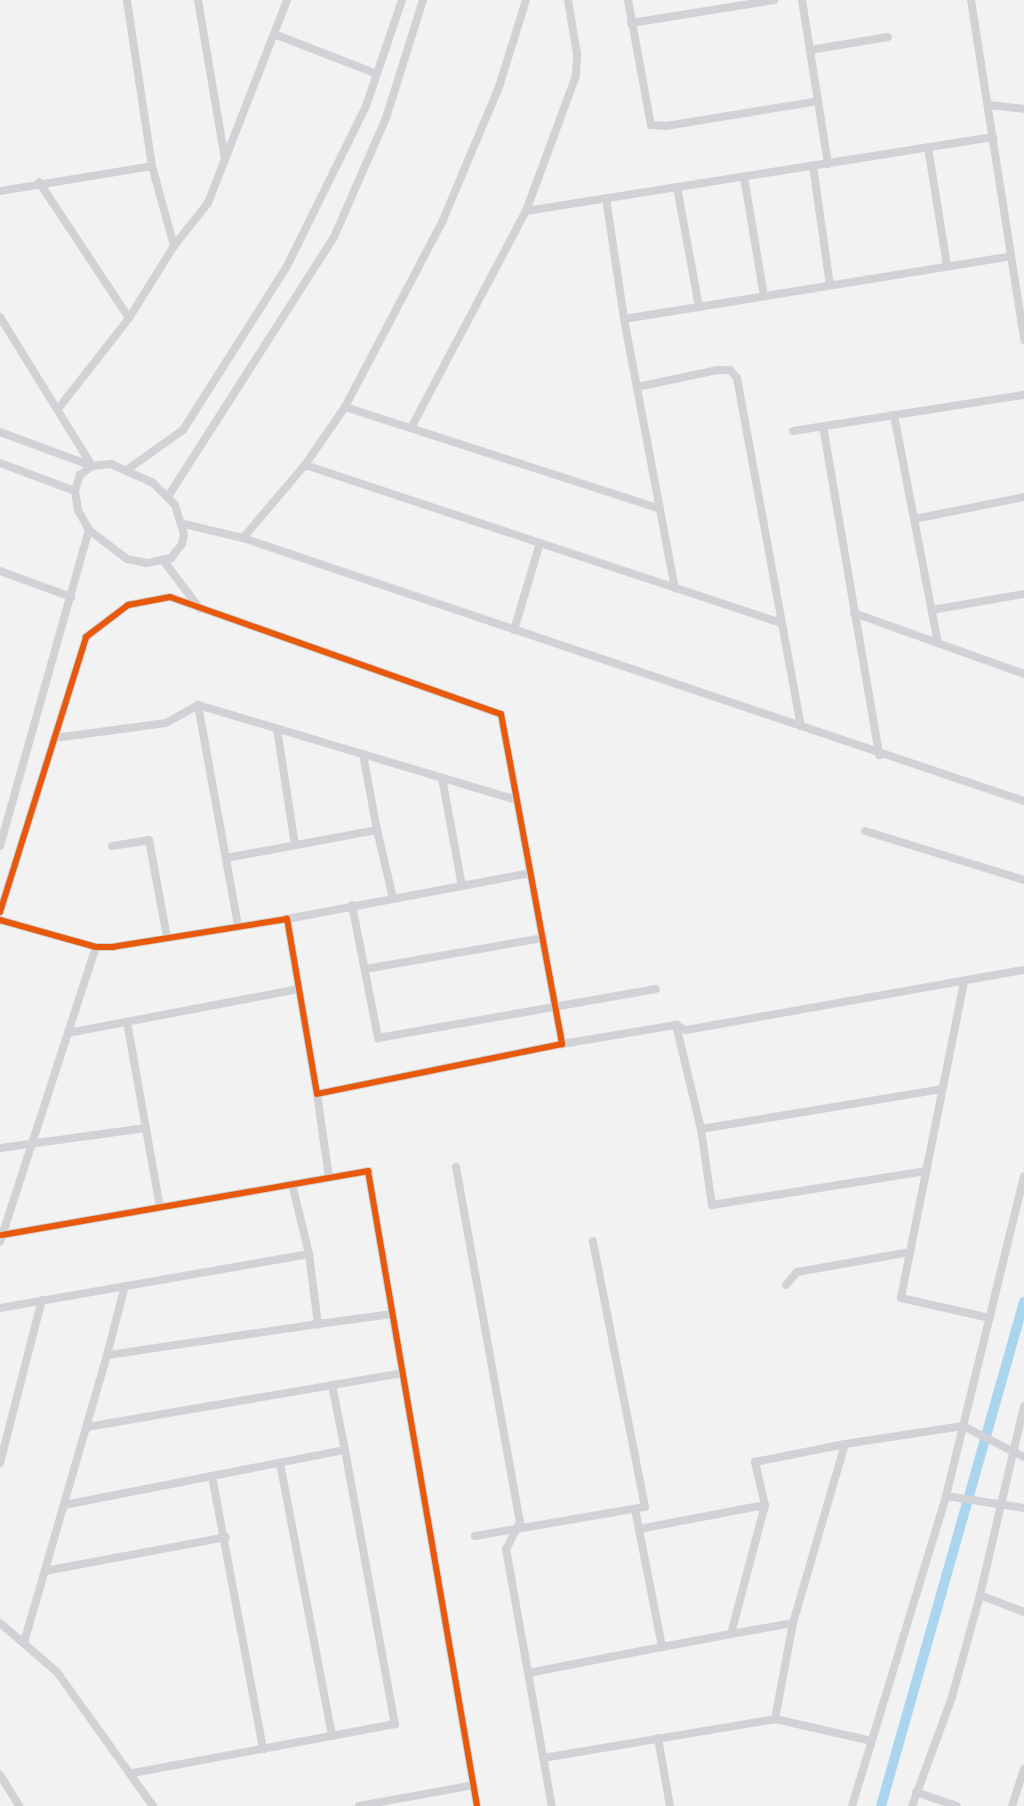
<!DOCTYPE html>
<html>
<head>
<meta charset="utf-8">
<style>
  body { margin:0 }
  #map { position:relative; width:1024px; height:1806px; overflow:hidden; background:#f2f2f2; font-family:"Sofia Sans Condensed",sans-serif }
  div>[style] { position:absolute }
  .canal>* { height:10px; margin:-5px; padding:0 5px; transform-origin:5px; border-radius:5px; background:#abd5ef }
  .street>* { height:8px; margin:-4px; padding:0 4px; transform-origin:4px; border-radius:4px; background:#d1d2d5 }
  .cycleway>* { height:6px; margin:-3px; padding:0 3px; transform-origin:3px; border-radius:3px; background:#e8590c }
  span { translate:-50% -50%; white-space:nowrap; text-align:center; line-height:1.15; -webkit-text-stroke:5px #fff; paint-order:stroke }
</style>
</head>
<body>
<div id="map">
  <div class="canal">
    <div style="left:881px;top:1806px;width:524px;rotate:-74.16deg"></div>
  </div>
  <div class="street">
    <div style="left:198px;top:0;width:161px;rotate:80.4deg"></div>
    <div style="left:628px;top:0;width:127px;rotate:79.6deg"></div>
    <div style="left:651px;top:125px;width:15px;rotate:4deg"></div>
    <div style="left:666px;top:126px;width:154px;rotate:-9.3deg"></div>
    <div style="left:802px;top:0;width:166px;rotate:81deg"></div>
    <div style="left:971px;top:0;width:344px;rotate:81.1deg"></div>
    <div style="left:631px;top:23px;width:145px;rotate:-9.1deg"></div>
    <div style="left:274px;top:34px;width:110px;rotate:21.2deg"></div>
    <div style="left:810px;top:50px;width:79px;rotate:-9.5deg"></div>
    <div style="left:988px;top:105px;width:36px;rotate:6deg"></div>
    <div style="left:928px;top:147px;width:121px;rotate:80.9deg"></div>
    <div style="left:813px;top:166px;width:120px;rotate:81.9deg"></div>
    <div style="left:744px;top:177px;width:121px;rotate:80.5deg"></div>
    <div style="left:39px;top:182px;width:163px;rotate:56.5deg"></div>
    <div style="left:677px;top:187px;width:122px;rotate:79.6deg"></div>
    <div style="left:0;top:191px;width:154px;rotate:-9.3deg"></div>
    <div style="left:606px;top:198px;width:122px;rotate:81.5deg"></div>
    <div style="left:624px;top:319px;width:274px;rotate:79.3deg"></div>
    <div style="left:526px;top:211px;width:473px;rotate:-9deg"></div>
    <div style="left:174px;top:246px;width:55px;rotate:-51.7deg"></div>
    <div style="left:208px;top:203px;width:218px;rotate:-68.7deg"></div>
    <div style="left:0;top:317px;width:175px;rotate:58.3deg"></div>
    <div style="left:624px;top:319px;width:392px;rotate:-9.2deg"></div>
    <div style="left:637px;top:387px;width:83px;rotate:-11.9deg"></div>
    <div style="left:718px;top:370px;width:12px"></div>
    <div style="left:730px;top:370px;width:11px;rotate:49deg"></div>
    <div style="left:737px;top:378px;width:354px;rotate:79.6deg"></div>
    <div style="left:345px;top:407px;width:331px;rotate:17.9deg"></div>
    <div style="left:58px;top:409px;width:115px;rotate:-52deg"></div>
    <div style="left:129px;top:318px;width:85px;rotate:-58deg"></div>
    <div style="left:174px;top:246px;width:83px;rotate:-105.4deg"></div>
    <div style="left:152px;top:166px;width:168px;rotate:-98.6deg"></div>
    <div style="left:894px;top:415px;width:232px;rotate:79.1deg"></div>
    <div style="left:823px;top:426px;width:334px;rotate:80.3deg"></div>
    <div style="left:411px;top:428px;width:246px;rotate:-62.1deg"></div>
    <div style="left:526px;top:211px;width:144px;rotate:-69.7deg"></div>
    <div style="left:576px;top:76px;width:22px;rotate:-87deg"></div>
    <div style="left:577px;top:54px;width:55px;rotate:-99.5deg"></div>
    <div style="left:793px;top:431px;width:234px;rotate:-8.9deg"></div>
    <div style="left:0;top:432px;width:98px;rotate:20.3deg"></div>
    <div style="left:0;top:463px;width:80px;rotate:20.5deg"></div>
    <div style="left:111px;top:464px;width:46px;rotate:24.3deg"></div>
    <div style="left:153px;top:483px;width:31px;rotate:45deg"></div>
    <div style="left:175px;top:505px;width:30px;rotate:73deg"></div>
    <div style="left:184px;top:534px;width:10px;rotate:101deg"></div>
    <div style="left:182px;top:544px;width:18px;rotate:128deg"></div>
    <div style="left:171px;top:558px;width:25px;rotate:168deg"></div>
    <div style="left:147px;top:563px;width:20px;rotate:-169deg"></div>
    <div style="left:127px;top:559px;width:48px;rotate:-142.7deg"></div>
    <div style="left:89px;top:530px;width:23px;rotate:-119deg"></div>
    <div style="left:78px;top:510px;width:19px;rotate:-99deg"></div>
    <div style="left:75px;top:491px;width:17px;rotate:-73deg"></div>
    <div style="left:80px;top:475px;width:15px;rotate:-37deg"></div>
    <div style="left:92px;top:466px;width:19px;rotate:-6deg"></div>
    <div style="left:305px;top:465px;width:502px;rotate:18.36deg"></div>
    <div style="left:128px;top:469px;width:67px;rotate:-35.3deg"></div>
    <div style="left:183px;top:430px;width:192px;rotate:-57.6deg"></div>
    <div style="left:286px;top:268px;width:181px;rotate:-63.7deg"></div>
    <div style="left:366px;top:106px;width:112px;rotate:-71.2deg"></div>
    <div style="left:169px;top:495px;width:306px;rotate:-57.4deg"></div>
    <div style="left:334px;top:237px;width:130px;rotate:-66.4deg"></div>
    <div style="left:386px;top:118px;width:124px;rotate:-72.6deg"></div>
    <div style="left:914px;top:519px;width:112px;rotate:-11.3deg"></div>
    <div style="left:184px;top:524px;width:61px;rotate:13.3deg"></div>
    <div style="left:243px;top:538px;width:824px;rotate:18.61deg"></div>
    <div style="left:243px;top:538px;width:96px;rotate:-49.7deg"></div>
    <div style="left:305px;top:465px;width:70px;rotate:-55.4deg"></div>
    <div style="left:345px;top:407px;width:211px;rotate:-62.3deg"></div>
    <div style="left:443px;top:220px;width:144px;rotate:-67.2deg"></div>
    <div style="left:499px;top:87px;width:91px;rotate:-72.8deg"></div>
    <div style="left:163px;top:560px;width:61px;rotate:52.9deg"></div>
    <div style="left:0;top:571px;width:76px;rotate:20.1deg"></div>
    <div style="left:932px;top:610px;width:93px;rotate:-9.9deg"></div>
    <div style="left:854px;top:613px;width:181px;rotate:19.7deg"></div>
    <div style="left:514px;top:630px;width:91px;rotate:-73.4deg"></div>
    <div style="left:198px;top:705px;width:225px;rotate:79.7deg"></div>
    <div style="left:277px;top:729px;width:117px;rotate:81.2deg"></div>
    <div style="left:55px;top:738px;width:112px;rotate:-7.7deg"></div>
    <div style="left:166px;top:723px;width:37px;rotate:-29deg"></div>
    <div style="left:198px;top:705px;width:332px;rotate:16.6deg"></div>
    <div style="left:363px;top:754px;width:77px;rotate:79.6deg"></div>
    <div style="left:442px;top:778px;width:110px;rotate:79.5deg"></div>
    <div style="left:865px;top:831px;width:166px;rotate:17.1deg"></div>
    <div style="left:0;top:846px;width:328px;rotate:-74.3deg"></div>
    <div style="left:112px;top:846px;width:37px;rotate:-9deg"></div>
    <div style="left:149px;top:840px;width:99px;rotate:79.5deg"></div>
    <div style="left:226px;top:858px;width:154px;rotate:-10.5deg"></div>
    <div style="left:377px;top:830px;width:70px;rotate:76.8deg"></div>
    <div style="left:352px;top:905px;width:136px;rotate:78.9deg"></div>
    <div style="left:378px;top:1038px;width:282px;rotate:-10deg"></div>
    <div style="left:0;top:912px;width:288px;rotate:-72.6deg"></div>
    <div style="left:86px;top:637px;width:53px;rotate:-37.3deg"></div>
    <div style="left:128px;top:605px;width:43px;rotate:-10.8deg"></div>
    <div style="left:170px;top:597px;width:351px;rotate:19.5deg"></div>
    <div style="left:501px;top:714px;width:336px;rotate:79.5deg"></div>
    <div style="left:562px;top:1044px;width:250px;rotate:168.5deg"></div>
    <div style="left:317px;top:1094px;width:178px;rotate:-99.7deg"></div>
    <div style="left:287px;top:919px;width:176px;rotate:170.9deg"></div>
    <div style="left:113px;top:947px;width:17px;rotate:180deg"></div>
    <div style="left:96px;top:947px;width:100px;rotate:-164.3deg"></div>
    <div style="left:287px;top:919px;width:248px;rotate:-10.7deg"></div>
    <div style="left:365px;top:969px;width:181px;rotate:-9.9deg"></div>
    <div style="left:964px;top:982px;width:322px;rotate:101.3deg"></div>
    <div style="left:901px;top:1298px;width:91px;rotate:12.7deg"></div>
    <div style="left:127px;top:1022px;width:188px;rotate:79.9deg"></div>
    <div style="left:676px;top:1025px;width:107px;rotate:76.5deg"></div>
    <div style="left:701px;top:1129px;width:77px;rotate:81.8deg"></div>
    <div style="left:712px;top:1205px;width:217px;rotate:-9deg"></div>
    <div style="left:68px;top:1033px;width:235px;rotate:-10.8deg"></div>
    <div style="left:562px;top:1044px;width:116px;rotate:-9.5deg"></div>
    <div style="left:676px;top:1025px;width:11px;rotate:27deg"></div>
    <div style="left:686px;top:1030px;width:343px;rotate:-10.1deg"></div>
    <div style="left:317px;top:1094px;width:84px;rotate:81.8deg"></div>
    <div style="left:701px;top:1129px;width:244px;rotate:-9.4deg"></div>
    <div style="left:0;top:1148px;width:147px;rotate:-7.8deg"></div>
    <div style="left:456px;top:1167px;width:361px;rotate:79.8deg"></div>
    <div style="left:520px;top:1522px;width:30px;rotate:117deg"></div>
    <div style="left:506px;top:1549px;width:261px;rotate:79.9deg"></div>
    <div style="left:292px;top:1184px;width:72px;rotate:76.3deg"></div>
    <div style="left:2px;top:1235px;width:372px;rotate:-9.9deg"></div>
    <div style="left:368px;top:1171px;width:644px;rotate:80.26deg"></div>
    <div style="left:0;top:1242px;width:310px;rotate:-72deg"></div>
    <div style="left:786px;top:1285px;width:17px;rotate:-50deg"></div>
    <div style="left:797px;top:1272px;width:115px;rotate:-10deg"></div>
    <div style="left:0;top:1308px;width:314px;rotate:-9.9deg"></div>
    <div style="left:309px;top:1254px;width:71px;rotate:82.7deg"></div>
    <div style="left:318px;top:1324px;width:213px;rotate:171.6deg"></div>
    <div style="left:107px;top:1355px;width:300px;rotate:106.1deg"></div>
    <div style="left:318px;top:1324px;width:75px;rotate:-7.7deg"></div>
    <div style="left:107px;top:1355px;width:71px;rotate:-75.4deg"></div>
    <div style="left:332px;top:1385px;width:66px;rotate:78.7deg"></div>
    <div style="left:87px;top:1427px;width:320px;rotate:-9.7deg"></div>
    <div style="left:845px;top:1444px;width:119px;rotate:-8.7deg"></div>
    <div style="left:963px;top:1426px;width:68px;rotate:26.9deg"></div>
    <div style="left:0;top:1463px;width:168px;rotate:-75.6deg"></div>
    <div style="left:280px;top:1463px;width:278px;rotate:79.2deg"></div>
    <div style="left:212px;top:1476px;width:278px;rotate:79.4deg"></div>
    <div style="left:946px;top:1496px;width:79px;rotate:8.7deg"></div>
    <div style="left:64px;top:1505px;width:286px;rotate:-11.1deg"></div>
    <div style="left:345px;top:1450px;width:279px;rotate:79.7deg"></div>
    <div style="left:395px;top:1724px;width:268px;rotate:169.4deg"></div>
    <div style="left:635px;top:1509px;width:141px;rotate:78.9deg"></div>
    <div style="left:662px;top:1647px;width:70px;rotate:-10.7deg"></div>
    <div style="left:731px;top:1634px;width:63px;rotate:-10.1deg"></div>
    <div style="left:793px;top:1623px;width:186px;rotate:-73.8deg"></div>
    <div style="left:845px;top:1444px;width:92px;rotate:168.7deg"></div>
    <div style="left:755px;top:1462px;width:44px;rotate:76.9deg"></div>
    <div style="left:765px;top:1505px;width:133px;rotate:104.8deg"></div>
    <div style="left:639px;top:1529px;width:128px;rotate:-10.8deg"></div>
    <div style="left:475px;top:1536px;width:172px;rotate:-9.7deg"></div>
    <div style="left:645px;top:1507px;width:271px;rotate:-101.1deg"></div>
    <div style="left:45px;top:1571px;width:184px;rotate:-10.6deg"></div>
    <div style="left:980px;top:1595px;width:47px;rotate:21.1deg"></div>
    <div style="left:0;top:1623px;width:75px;rotate:40.7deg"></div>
    <div style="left:57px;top:1672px;width:165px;rotate:54.4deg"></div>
    <div style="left:528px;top:1673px;width:136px;rotate:-11deg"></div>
    <div style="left:775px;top:1719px;width:99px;rotate:12.8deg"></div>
    <div style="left:658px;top:1738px;width:69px;rotate:80deg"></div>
    <div style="left:543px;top:1758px;width:235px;rotate:-9.5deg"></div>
    <div style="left:775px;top:1719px;width:98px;rotate:-79.4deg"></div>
    <div style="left:0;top:1775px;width:36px;rotate:58deg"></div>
    <div style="left:916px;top:1792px;width:43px;rotate:18.9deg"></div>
    <div style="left:359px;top:1806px;width:116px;rotate:-10.4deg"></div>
    <div style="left:852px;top:1806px;width:324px;rotate:-73.1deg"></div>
    <div style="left:946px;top:1496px;width:329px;rotate:-76.3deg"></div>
    <div style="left:912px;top:1806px;width:116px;rotate:-69.8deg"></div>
    <div style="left:952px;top:1697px;width:106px;rotate:-74.6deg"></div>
    <div style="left:980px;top:1595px;width:194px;rotate:-76.9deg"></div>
    <div style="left:1012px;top:1806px;width:39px;rotate:-72deg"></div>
  </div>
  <div class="cycleway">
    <div style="left:0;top:912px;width:288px;rotate:-72.6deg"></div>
    <div style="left:86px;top:637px;width:53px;rotate:-37.3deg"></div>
    <div style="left:128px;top:605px;width:43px;rotate:-10.8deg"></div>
    <div style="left:170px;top:597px;width:351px;rotate:19.5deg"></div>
    <div style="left:501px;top:714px;width:336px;rotate:79.5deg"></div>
    <div style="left:562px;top:1044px;width:250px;rotate:168.5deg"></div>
    <div style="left:317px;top:1094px;width:178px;rotate:-99.7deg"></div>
    <div style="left:287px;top:919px;width:176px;rotate:170.9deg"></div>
    <div style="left:113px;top:947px;width:17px;rotate:180deg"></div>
    <div style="left:96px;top:947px;width:100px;rotate:-164.3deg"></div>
    <div style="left:2px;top:1235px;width:372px;rotate:-9.9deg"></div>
    <div style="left:368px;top:1171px;width:644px;rotate:80.26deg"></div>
  </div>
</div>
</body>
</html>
